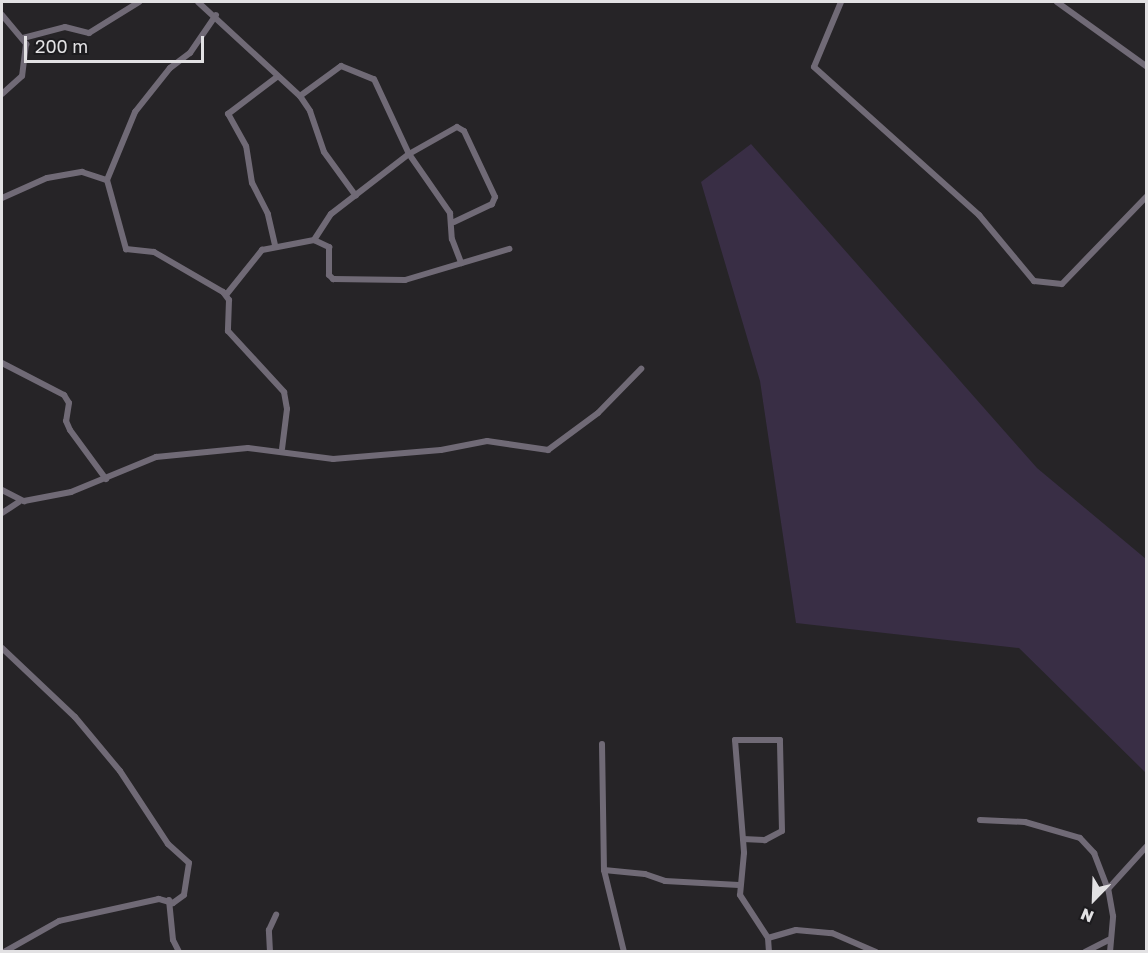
<!DOCTYPE html>
<html>
<head>
<meta charset="utf-8">
<style>
  body { margin:0 }
  #map { position:relative; width:1148px; height:953px; overflow:hidden; background:#262427; font-family:"Golos Text",sans-serif }
  div>[style] { position:absolute }
  .green>* { inset:0; background:#392e45 }
  .minor>* { height:6px; margin:-3px; padding:0 3px; transform-origin:3px; border-radius:3px; background:#706a76 }
  span { translate:-50% -50%; white-space:nowrap; text-align:center; line-height:1.15; -webkit-text-stroke:4.5px #1c1b1e; paint-order:stroke }
  .frame { position:absolute; inset:0; border:3px solid #e2e1e3; pointer-events:none }
  .north { position:absolute; left:1064px; top:869px; width:60px; height:60px; -webkit-text-stroke:4px #1c1b1e; paint-order:stroke; rotate:203deg; font-size:16px; font-weight:700; line-height:24px; text-align:center; color:#e2e1e3 }
  .north::after { content:''; display:block; margin:auto; width:21px; height:27px; background:#e2e1e3; clip-path:polygon(50% 0,100% 100%,50% 72%,0 100%) }
  .scale { position:absolute; left:24px; top:36px; width:180px; height:27px; box-sizing:border-box; border:3px solid #e2e1e3; border-top:0; padding-left:8px; font-size:18px; line-height:21px; white-space:nowrap; color:#e2e1e3; -webkit-text-stroke:4px #1c1b1e; paint-order:stroke }
</style>
</head>
<body>
<div id="map">
  <div class="green">
    <div style="clip-path:polygon(751px 144px,1037px 468px,1146px 559px,1146px 773px,1019px 648px,796px 623px,760px 381px,701px 182px)"></div>
  </div>
  <div class="minor">
    <div style="left:198px;top:2px;width:139px;rotate:42.7deg"></div>
    <div style="left:300px;top:96px;width:18px;rotate:56deg"></div>
    <div style="left:310px;top:111px;width:43px;rotate:71.1deg"></div>
    <div style="left:324px;top:152px;width:54px;rotate:54deg"></div>
    <div style="left:841px;top:2px;width:70px;rotate:112.6deg"></div>
    <div style="left:814px;top:67px;width:222px;rotate:41.9deg"></div>
    <div style="left:979px;top:215px;width:86px;rotate:50.2deg"></div>
    <div style="left:1034px;top:281px;width:28px;rotate:6deg"></div>
    <div style="left:1062px;top:284px;width:121px;rotate:-46deg"></div>
    <div style="left:1057px;top:2px;width:110px;rotate:35.7deg"></div>
    <div style="left:2px;top:15px;width:38px;rotate:50deg"></div>
    <div style="left:26px;top:44px;width:32px;rotate:97deg"></div>
    <div style="left:22px;top:76px;width:27px;rotate:138deg"></div>
    <div style="left:23px;top:38px;width:43px;rotate:-14.7deg"></div>
    <div style="left:65px;top:27px;width:25px;rotate:14deg"></div>
    <div style="left:89px;top:33px;width:59px;rotate:-31.8deg"></div>
    <div style="left:300px;top:96px;width:51px;rotate:-36.2deg"></div>
    <div style="left:341px;top:66px;width:35px;rotate:22deg"></div>
    <div style="left:374px;top:79px;width:83px;rotate:65deg"></div>
    <div style="left:409px;top:154px;width:72px;rotate:55.2deg"></div>
    <div style="left:450px;top:213px;width:26px;rotate:86deg"></div>
    <div style="left:452px;top:239px;width:26px;rotate:69deg"></div>
    <div style="left:107px;top:180px;width:72px;rotate:74.6deg"></div>
    <div style="left:126px;top:249px;width:28px;rotate:6deg"></div>
    <div style="left:154px;top:252px;width:80px;rotate:30.1deg"></div>
    <div style="left:223px;top:292px;width:10px;rotate:53deg"></div>
    <div style="left:229px;top:300px;width:31px;rotate:92deg"></div>
    <div style="left:228px;top:331px;width:83px;rotate:47.4deg"></div>
    <div style="left:284px;top:392px;width:17px;rotate:80deg"></div>
    <div style="left:287px;top:409px;width:40px;rotate:97.1deg"></div>
    <div style="left:2px;top:198px;width:49px;rotate:-24deg"></div>
    <div style="left:47px;top:178px;width:36px;rotate:-10deg"></div>
    <div style="left:82px;top:172px;width:26px;rotate:18deg"></div>
    <div style="left:107px;top:180px;width:74px;rotate:-67.6deg"></div>
    <div style="left:135px;top:112px;width:56px;rotate:-51.5deg"></div>
    <div style="left:170px;top:68px;width:25px;rotate:-37deg"></div>
    <div style="left:190px;top:53px;width:46px;rotate:-55.6deg"></div>
    <div style="left:314px;top:240px;width:17px;rotate:25deg"></div>
    <div style="left:329px;top:247px;width:28px;rotate:90deg"></div>
    <div style="left:329px;top:275px;width:6px;rotate:45deg"></div>
    <div style="left:333px;top:279px;width:72px;rotate:0.8deg"></div>
    <div style="left:405px;top:280px;width:109px;rotate:-16.6deg"></div>
    <div style="left:275px;top:245px;width:32px;rotate:-103deg"></div>
    <div style="left:268px;top:214px;width:35px;rotate:-117deg"></div>
    <div style="left:252px;top:183px;width:37px;rotate:-99deg"></div>
    <div style="left:246px;top:146px;width:37px;rotate:-119deg"></div>
    <div style="left:228px;top:114px;width:61px;rotate:-37.1deg"></div>
    <div style="left:226px;top:295px;width:58px;rotate:-51.3deg"></div>
    <div style="left:262px;top:250px;width:53px;rotate:-10.9deg"></div>
    <div style="left:314px;top:240px;width:31px;rotate:-57deg"></div>
    <div style="left:331px;top:214px;width:98px;rotate:-37.6deg"></div>
    <div style="left:409px;top:154px;width:55px;rotate:-29.4deg"></div>
    <div style="left:457px;top:127px;width:8px;rotate:30deg"></div>
    <div style="left:464px;top:131px;width:73px;rotate:64.8deg"></div>
    <div style="left:495px;top:197px;width:8px;rotate:113deg"></div>
    <div style="left:492px;top:204px;width:42px;rotate:154.7deg"></div>
    <div style="left:2px;top:363px;width:70px;rotate:27.3deg"></div>
    <div style="left:64px;top:395px;width:9px;rotate:58deg"></div>
    <div style="left:69px;top:403px;width:18px;rotate:99deg"></div>
    <div style="left:66px;top:421px;width:10px;rotate:66deg"></div>
    <div style="left:70px;top:430px;width:61px;rotate:53.7deg"></div>
    <div style="left:2px;top:490px;width:25px;rotate:27deg"></div>
    <div style="left:24px;top:501px;width:48px;rotate:-10.8deg"></div>
    <div style="left:71px;top:492px;width:92px;rotate:-22.4deg"></div>
    <div style="left:156px;top:457px;width:92px;rotate:-5.6deg"></div>
    <div style="left:248px;top:448px;width:86px;rotate:7.4deg"></div>
    <div style="left:333px;top:459px;width:108px;rotate:-4.8deg"></div>
    <div style="left:441px;top:450px;width:47px;rotate:-11.1deg"></div>
    <div style="left:487px;top:441px;width:62px;rotate:8.4deg"></div>
    <div style="left:548px;top:450px;width:62px;rotate:-36.5deg"></div>
    <div style="left:598px;top:413px;width:62px;rotate:-45.7deg"></div>
    <div style="left:2px;top:513px;width:20px;rotate:-33deg"></div>
    <div style="left:2px;top:648px;width:100px;rotate:43.4deg"></div>
    <div style="left:75px;top:717px;width:70px;rotate:50.2deg"></div>
    <div style="left:120px;top:771px;width:87px;rotate:56.7deg"></div>
    <div style="left:168px;top:844px;width:28px;rotate:42deg"></div>
    <div style="left:189px;top:863px;width:32px;rotate:99deg"></div>
    <div style="left:184px;top:895px;width:14px;rotate:144deg"></div>
    <div style="left:173px;top:903px;width:15px;rotate:-164deg"></div>
    <div style="left:159px;top:899px;width:102px;rotate:167.6deg"></div>
    <div style="left:59px;top:921px;width:63px;rotate:150.6deg"></div>
    <div style="left:602px;top:744px;width:126px;rotate:89.1deg"></div>
    <div style="left:604px;top:870px;width:84px;rotate:76.3deg"></div>
    <div style="left:980px;top:820px;width:45px;rotate:2.5deg"></div>
    <div style="left:1025px;top:822px;width:57px;rotate:16.2deg"></div>
    <div style="left:1080px;top:838px;width:21px;rotate:47deg"></div>
    <div style="left:1094px;top:853px;width:39px;rotate:69deg"></div>
    <div style="left:743px;top:839px;width:22px;rotate:3deg"></div>
    <div style="left:765px;top:840px;width:19px;rotate:-28deg"></div>
    <div style="left:782px;top:831px;width:91px;rotate:-91.3deg"></div>
    <div style="left:780px;top:740px;width:45px;rotate:180deg"></div>
    <div style="left:735px;top:740px;width:113px;rotate:85.4deg"></div>
    <div style="left:744px;top:853px;width:42px;rotate:95.4deg"></div>
    <div style="left:740px;top:895px;width:51px;rotate:56.9deg"></div>
    <div style="left:768px;top:938px;width:14px;rotate:86deg"></div>
    <div style="left:604px;top:870px;width:41px;rotate:5.6deg"></div>
    <div style="left:645px;top:874px;width:21px;rotate:19deg"></div>
    <div style="left:665px;top:881px;width:74px;rotate:3.1deg"></div>
    <div style="left:169px;top:900px;width:40px;rotate:84.3deg"></div>
    <div style="left:173px;top:940px;width:13px;rotate:63deg"></div>
    <div style="left:768px;top:938px;width:29px;rotate:-16deg"></div>
    <div style="left:796px;top:930px;width:36px;rotate:5deg"></div>
    <div style="left:832px;top:933px;width:48px;rotate:23.4deg"></div>
    <div style="left:270px;top:952px;width:22px;rotate:-93deg"></div>
    <div style="left:269px;top:930px;width:17px;rotate:-65deg"></div>
    <div style="left:1085px;top:952px;width:27px;rotate:-27deg"></div>
    <div style="left:1110px;top:952px;width:36px;rotate:-85deg"></div>
    <div style="left:1113px;top:916px;width:27px;rotate:-100deg"></div>
    <div style="left:1108px;top:889px;width:57px;rotate:-47.9deg"></div>
  </div>
  <div class="frame"></div>
  <div class="north">N</div>
  <div class="scale">200 m</div>
</div>
</body>
</html>
